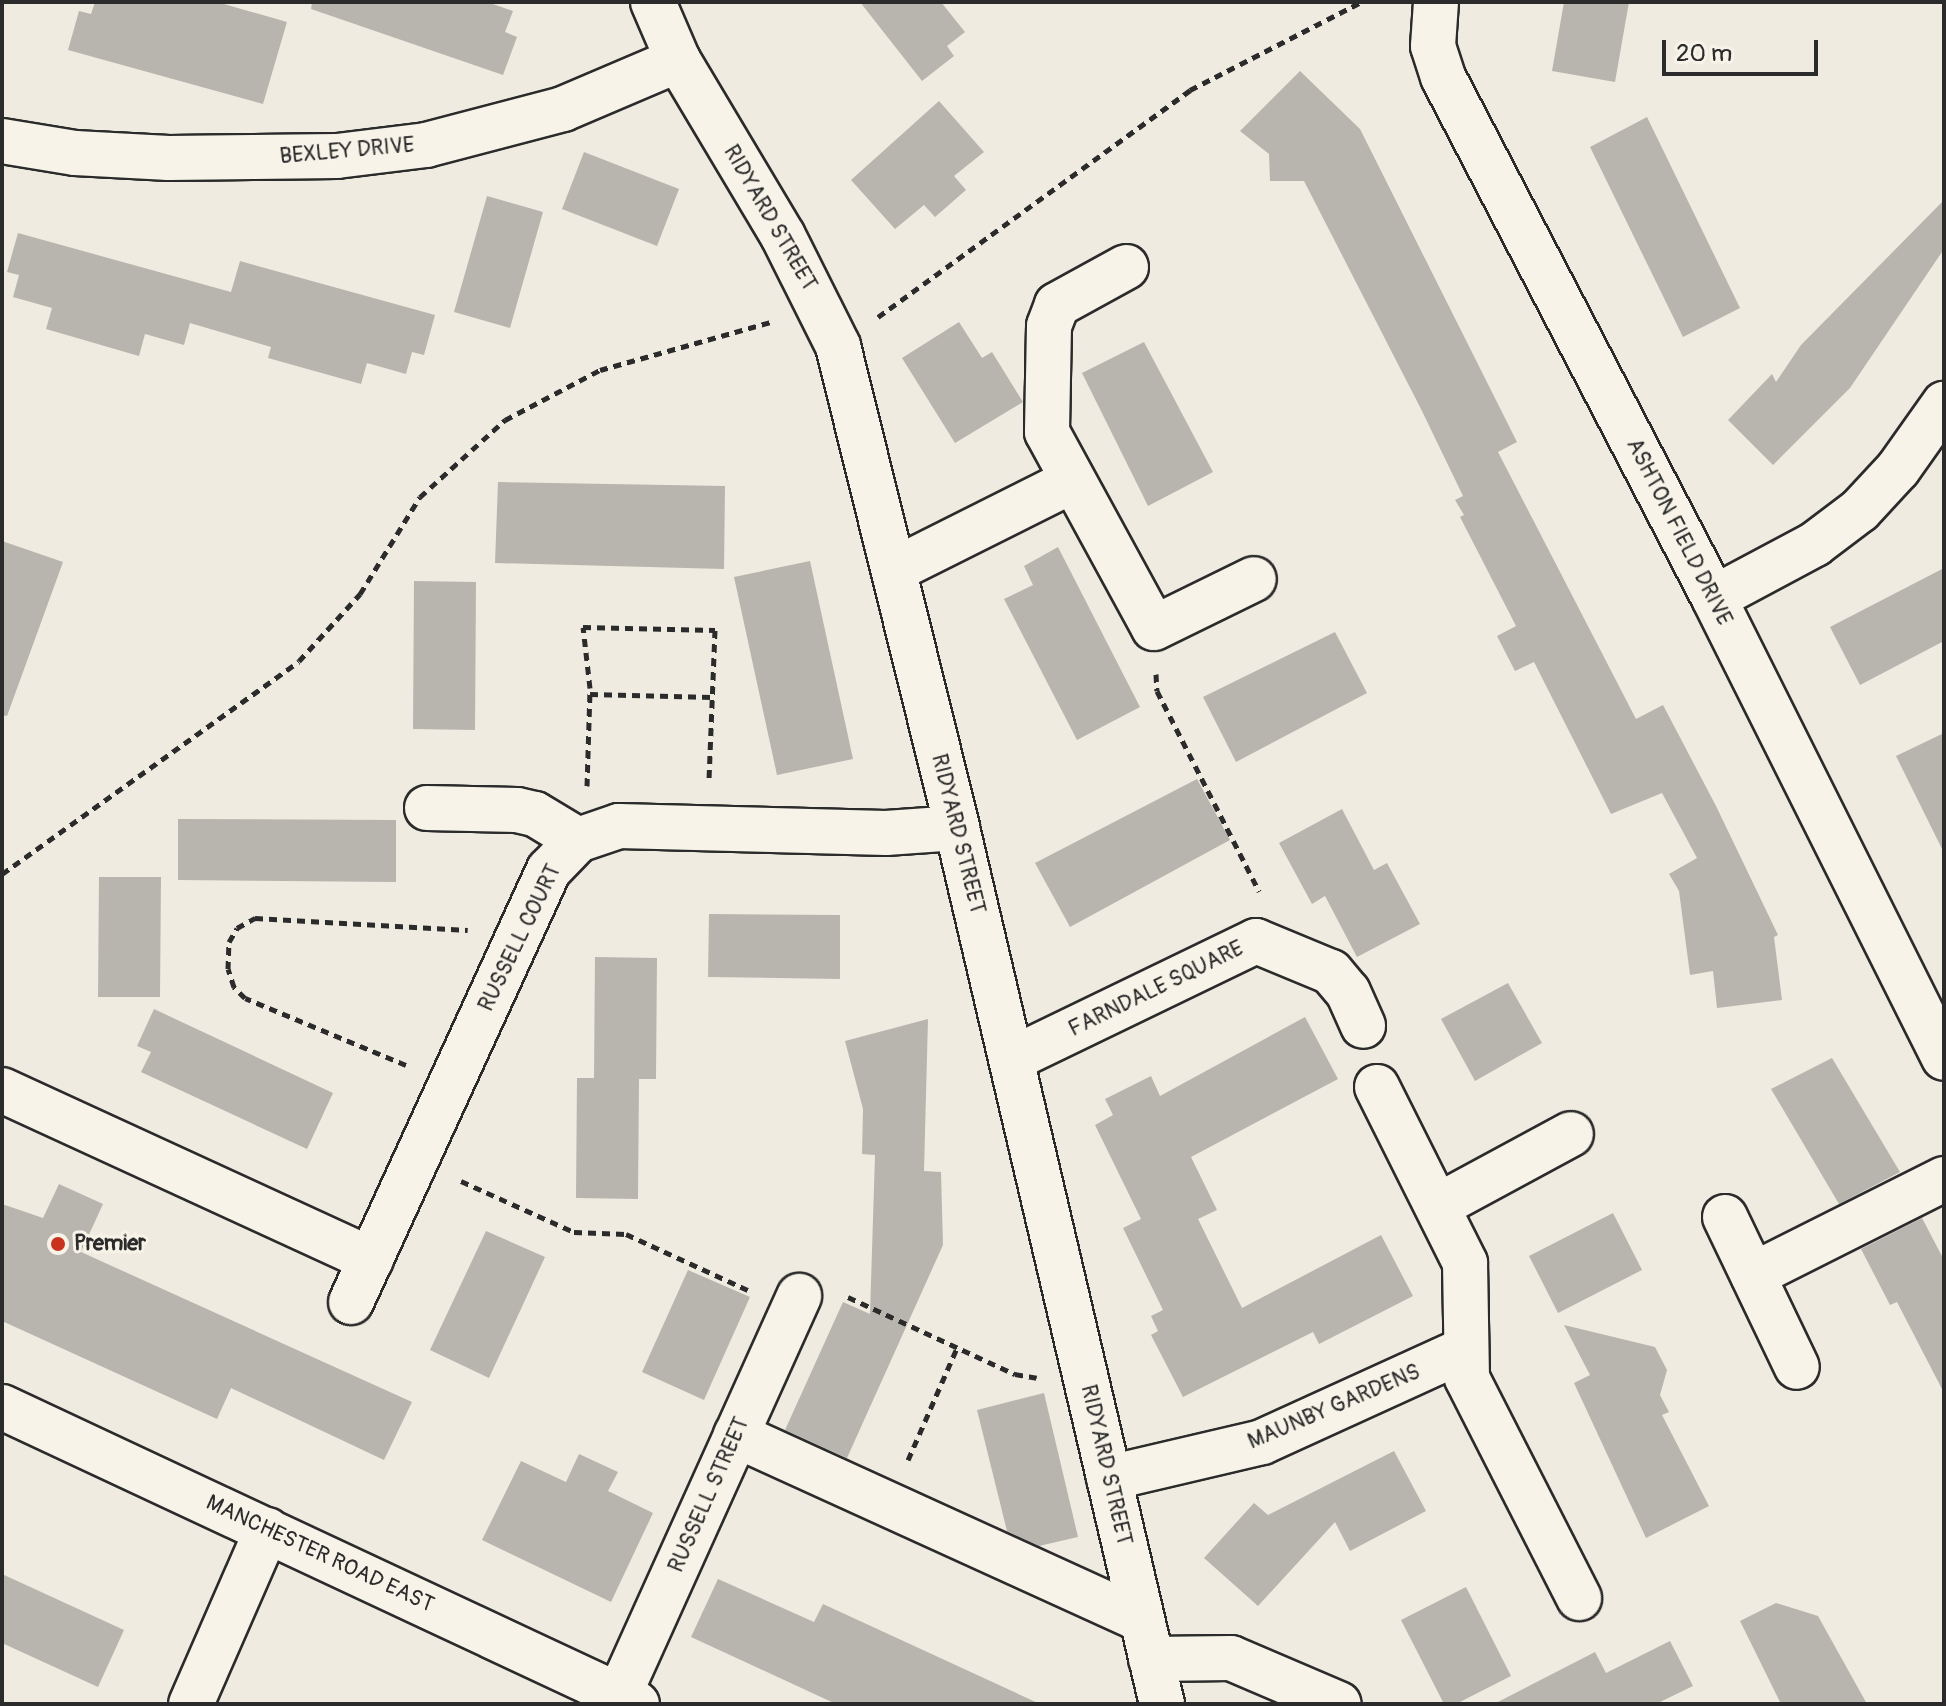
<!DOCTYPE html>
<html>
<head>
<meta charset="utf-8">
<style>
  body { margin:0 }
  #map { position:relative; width:1946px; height:1706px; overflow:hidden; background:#efebe0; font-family:Pangolin,sans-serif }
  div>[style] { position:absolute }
  .building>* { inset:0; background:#b8b5ae }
  .path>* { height:5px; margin-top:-2.5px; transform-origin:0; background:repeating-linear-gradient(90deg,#2b2b2b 0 8px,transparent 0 14px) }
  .roads { filter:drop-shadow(2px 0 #2b2b2b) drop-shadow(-2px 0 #2b2b2b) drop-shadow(0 2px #2b2b2b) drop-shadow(0 -2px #2b2b2b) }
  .minor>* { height:44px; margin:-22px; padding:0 22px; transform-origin:22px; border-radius:22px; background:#f7f3e8 }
  .major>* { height:44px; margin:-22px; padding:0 22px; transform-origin:22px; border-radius:22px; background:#f7f3e8 }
  .dots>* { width:22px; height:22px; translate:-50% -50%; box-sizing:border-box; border:4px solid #f7f3e8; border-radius:50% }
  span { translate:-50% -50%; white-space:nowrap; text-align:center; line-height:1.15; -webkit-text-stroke:6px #f7f3e8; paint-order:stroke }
  .street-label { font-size:22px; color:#2b2b2b }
  .poi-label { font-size:22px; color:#2b2b2b; font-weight:700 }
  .left { translate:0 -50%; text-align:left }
  .frame { position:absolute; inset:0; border:4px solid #2b2b2b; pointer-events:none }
  .scale { position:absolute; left:1662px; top:40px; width:156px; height:36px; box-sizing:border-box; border:4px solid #2b2b2b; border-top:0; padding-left:10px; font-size:24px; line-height:28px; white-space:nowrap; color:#2b2b2b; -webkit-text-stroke:6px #f7f3e8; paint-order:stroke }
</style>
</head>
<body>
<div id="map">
  <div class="building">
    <div style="clip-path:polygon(95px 2px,217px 2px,287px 22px,263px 104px,68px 50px,79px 11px,91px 14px)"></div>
    <div style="clip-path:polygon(312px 2px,487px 2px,513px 11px,505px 32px,517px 37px,503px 75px,311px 9px)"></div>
    <div style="clip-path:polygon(860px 2px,941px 2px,965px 32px,947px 46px,954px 56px,922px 81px)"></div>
    <div style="clip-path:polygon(1564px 2px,1629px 2px,1615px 82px,1552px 71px)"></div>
    <div style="clip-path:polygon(1300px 71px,1360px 129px,1517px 442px,1498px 452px,1636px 719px,1663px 705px,1716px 806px,1778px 935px,1774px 937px,1782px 1000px,1717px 1008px,1713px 971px,1690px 975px,1679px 891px,1669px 874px,1697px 858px,1662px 793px,1611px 814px,1534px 662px,1515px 671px,1497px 636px,1516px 626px,1460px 517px,1464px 515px,1455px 500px,1463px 496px,1421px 409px,1304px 181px,1270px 181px,1269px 154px,1240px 131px)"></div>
    <div style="clip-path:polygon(939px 101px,984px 152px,954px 176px,966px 190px,935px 217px,924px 205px,895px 229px,851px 180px)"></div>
    <div style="clip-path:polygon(1647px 117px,1740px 308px,1683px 337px,1590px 147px)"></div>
    <div style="clip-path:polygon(584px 152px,679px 189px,657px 246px,562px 209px)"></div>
    <div style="clip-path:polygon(487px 196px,543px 212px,510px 328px,454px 312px)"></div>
    <div style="clip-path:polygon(1944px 200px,1944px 249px,1850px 388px,1773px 465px,1728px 420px,1772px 374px,1776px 382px,1801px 345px)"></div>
    <div style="clip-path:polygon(18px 233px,231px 292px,240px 261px,435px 315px,424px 355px,412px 352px,406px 374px,367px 363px,361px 384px,268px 358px,271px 347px,190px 323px,184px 345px,145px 334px,139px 356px,46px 329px,52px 308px,13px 297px,19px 275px,7px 272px)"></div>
    <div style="clip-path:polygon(959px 322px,982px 358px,992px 352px,1023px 402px,955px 443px,902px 358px)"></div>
    <div style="clip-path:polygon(1144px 342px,1213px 472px,1148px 506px,1082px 373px)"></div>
    <div style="clip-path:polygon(498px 482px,725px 486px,724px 569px,495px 563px)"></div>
    <div style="clip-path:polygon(2px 541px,63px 562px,7px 716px,2px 715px)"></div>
    <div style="clip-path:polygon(1058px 547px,1140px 707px,1077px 740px,1004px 599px,1033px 585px,1024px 566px)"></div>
    <div style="clip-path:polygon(810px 561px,853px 759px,777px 775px,734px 577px)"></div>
    <div style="clip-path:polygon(1944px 568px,1944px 641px,1860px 685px,1830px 627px)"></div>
    <div style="clip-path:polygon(414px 581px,476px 582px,475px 730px,413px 729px)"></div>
    <div style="clip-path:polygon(1335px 632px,1367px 693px,1236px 762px,1203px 697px)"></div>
    <div style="clip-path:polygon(1944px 733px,1944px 853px,1896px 756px)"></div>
    <div style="clip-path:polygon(1197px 779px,1230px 840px,1070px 927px,1035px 863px)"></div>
    <div style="clip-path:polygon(1342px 809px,1374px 870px,1387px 863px,1420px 924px,1357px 957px,1325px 896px,1312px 904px,1279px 843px)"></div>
    <div style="clip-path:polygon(178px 819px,396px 820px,396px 882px,178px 880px)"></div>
    <div style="clip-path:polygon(99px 877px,161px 877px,160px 997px,98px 997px)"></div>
    <div style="clip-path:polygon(709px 914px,840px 915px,840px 979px,708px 977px)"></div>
    <div style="clip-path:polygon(595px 957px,657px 958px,656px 1079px,639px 1079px,638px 1199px,576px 1198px,577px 1078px,594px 1078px)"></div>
    <div style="clip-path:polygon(1508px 983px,1542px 1043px,1475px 1081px,1441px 1019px)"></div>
    <div style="clip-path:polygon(154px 1009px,333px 1093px,307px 1149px,141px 1072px,151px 1052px,137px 1046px)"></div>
    <div style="clip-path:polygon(1305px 1017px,1338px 1079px,1191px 1157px,1217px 1210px,1198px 1219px,1242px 1308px,1381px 1235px,1413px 1296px,1319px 1344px,1313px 1332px,1183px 1397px,1151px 1335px,1158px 1331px,1151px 1316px,1163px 1310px,1123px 1228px,1141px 1219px,1095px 1125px,1113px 1115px,1105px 1099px,1151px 1076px,1160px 1096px)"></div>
    <div style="clip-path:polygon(928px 1019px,924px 1171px,941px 1172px,943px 1245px,847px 1458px,785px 1430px,843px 1302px,870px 1314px,875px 1155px,862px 1154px,863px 1109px,845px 1041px)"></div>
    <div style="clip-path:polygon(1832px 1058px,1900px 1172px,1839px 1204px,1771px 1089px)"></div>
    <div style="clip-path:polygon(59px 1184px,103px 1204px,81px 1252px,412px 1402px,384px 1460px,231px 1388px,217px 1419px,2px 1321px,2px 1204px,43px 1218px)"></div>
    <div style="clip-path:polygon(1613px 1213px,1642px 1270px,1558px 1313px,1529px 1256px)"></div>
    <div style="clip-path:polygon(1922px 1218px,1944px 1260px,1944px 1393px,1897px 1302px,1890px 1305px,1861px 1249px)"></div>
    <div style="clip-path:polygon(486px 1231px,545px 1257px,489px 1378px,430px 1350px)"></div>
    <div style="clip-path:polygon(688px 1270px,750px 1297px,704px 1400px,642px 1372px)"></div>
    <div style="clip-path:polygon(1564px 1325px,1655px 1347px,1667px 1370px,1660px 1395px,1669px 1412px,1662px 1415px,1709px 1506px,1646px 1538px,1574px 1383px,1590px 1375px)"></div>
    <div style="clip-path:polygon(1044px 1393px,1078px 1537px,1039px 1546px,1007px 1531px,977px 1410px)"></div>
    <div style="clip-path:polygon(1394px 1451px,1426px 1511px,1350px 1551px,1335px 1522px,1258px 1606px,1204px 1558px,1254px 1503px,1268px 1515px)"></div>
    <div style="clip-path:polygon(579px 1454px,618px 1472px,608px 1491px,653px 1513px,611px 1602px,482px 1540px,521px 1461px,566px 1482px)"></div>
    <div style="clip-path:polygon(2px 1574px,124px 1630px,98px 1687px,2px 1643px)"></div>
    <div style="clip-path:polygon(718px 1579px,814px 1622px,823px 1604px,1040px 1704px,836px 1704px,691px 1637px)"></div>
    <div style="clip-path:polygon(1466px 1587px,1511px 1676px,1456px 1704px,1444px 1704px,1401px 1620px)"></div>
    <div style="clip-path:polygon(1776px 1603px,1818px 1616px,1867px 1704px,1781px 1704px,1740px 1621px)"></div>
    <div style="clip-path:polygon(1670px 1641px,1693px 1686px,1656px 1704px,1494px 1704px,1595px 1652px,1606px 1673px)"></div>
  </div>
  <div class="path">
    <div style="left:878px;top:317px;width:386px;rotate:-36deg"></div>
    <div style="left:1190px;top:90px;width:192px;rotate:-27.2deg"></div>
    <div style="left:1156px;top:674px;width:17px;rotate:87deg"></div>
    <div style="left:1157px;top:691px;width:225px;rotate:63deg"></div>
    <div style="left:590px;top:694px;width:122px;rotate:1.4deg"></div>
    <div style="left:587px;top:786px;width:98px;rotate:-88.2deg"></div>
    <div style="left:590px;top:688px;width:61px;rotate:-96.5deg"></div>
    <div style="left:583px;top:627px;width:132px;rotate:1.3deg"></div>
    <div style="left:715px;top:630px;width:150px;rotate:92.3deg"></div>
    <div style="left:2px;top:874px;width:365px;rotate:-35.6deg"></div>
    <div style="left:299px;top:661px;width:91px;rotate:-47.7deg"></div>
    <div style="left:360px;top:594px;width:114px;rotate:-58.3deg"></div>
    <div style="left:420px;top:497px;width:115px;rotate:-42.2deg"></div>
    <div style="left:505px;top:420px;width:107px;rotate:-27.8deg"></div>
    <div style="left:600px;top:370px;width:178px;rotate:-15.7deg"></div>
    <div style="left:406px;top:1065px;width:174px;rotate:-157.4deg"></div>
    <div style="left:245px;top:998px;width:16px;rotate:-135deg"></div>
    <div style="left:234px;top:987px;width:19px;rotate:-108deg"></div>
    <div style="left:228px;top:969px;width:27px;rotate:-88deg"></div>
    <div style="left:229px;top:942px;width:16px;rotate:-60deg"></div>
    <div style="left:237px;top:928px;width:21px;rotate:-29deg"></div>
    <div style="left:255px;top:918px;width:213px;rotate:3.2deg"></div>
    <div style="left:461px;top:1181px;width:124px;rotate:24.3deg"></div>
    <div style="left:574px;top:1232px;width:52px;rotate:2.2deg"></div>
    <div style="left:626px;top:1234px;width:134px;rotate:24.7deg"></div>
    <div style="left:848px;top:1297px;width:184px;rotate:24.8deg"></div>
    <div style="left:1015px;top:1374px;width:22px;rotate:10deg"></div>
    <div style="left:908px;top:1460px;width:122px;rotate:-66.4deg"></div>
  </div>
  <div class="roads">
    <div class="minor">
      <div style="left:653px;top:2px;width:63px;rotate:66.7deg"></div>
      <div style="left:678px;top:60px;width:205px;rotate:59.2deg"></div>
      <div style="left:783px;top:236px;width:123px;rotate:63.4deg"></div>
      <div style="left:838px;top:346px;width:496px;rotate:76.1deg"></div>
      <div style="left:957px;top:828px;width:900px;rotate:76.83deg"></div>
      <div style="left:1436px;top:2px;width:44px;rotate:93.9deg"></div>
      <div style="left:1433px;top:46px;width:33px;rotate:72deg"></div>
      <div style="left:1443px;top:77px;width:587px;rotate:62.52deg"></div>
      <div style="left:1714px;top:598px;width:514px;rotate:63.43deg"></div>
      <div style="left:2px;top:141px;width:74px;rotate:9.3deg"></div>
      <div style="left:75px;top:153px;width:94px;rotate:3deg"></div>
      <div style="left:169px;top:158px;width:168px;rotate:-0.7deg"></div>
      <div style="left:337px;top:156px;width:90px;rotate:-7deg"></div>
      <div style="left:426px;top:145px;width:142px;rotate:-14.7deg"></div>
      <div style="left:563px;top:109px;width:125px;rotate:-23.1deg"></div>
      <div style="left:1126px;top:267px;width:79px;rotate:151.2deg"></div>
      <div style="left:1057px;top:305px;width:22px;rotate:111deg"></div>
      <div style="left:1049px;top:326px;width:106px;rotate:91.1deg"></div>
      <div style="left:1047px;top:432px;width:223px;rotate:61.4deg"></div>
      <div style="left:1154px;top:628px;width:111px;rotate:-26.1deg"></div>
      <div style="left:894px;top:570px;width:199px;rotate:-26.6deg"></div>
      <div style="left:1714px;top:598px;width:115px;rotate:-28.1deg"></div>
      <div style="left:1815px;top:544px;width:56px;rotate:-37.1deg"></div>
      <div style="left:1860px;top:510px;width:56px;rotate:-47.2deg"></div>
      <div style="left:1898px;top:469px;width:80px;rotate:-54.7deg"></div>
      <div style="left:427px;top:808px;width:90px;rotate:1.3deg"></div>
      <div style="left:517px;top:810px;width:18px;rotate:13deg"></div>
      <div style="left:535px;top:814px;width:50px;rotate:31.2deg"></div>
      <div style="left:1012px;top:1059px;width:271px;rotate:-25.8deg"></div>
      <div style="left:1256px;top:941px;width:81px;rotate:22.5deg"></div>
      <div style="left:1331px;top:972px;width:26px;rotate:50deg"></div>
      <div style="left:1348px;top:992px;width:37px;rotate:66deg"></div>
      <div style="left:1377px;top:1087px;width:197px;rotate:63.4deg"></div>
      <div style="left:1465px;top:1263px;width:115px;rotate:89deg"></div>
      <div style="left:1467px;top:1378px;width:247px;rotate:63deg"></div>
      <div style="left:2px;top:1090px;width:406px;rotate:24.7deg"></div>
      <div style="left:1438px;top:1206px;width:151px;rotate:-28.4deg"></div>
      <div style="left:1725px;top:1217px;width:166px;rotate:64.4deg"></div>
      <div style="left:1753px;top:1275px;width:214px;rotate:-26.7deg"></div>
      <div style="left:351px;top:1302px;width:475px;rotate:-65.4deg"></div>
      <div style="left:549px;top:870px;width:42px;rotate:-46deg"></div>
      <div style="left:578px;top:840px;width:43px;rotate:-18.9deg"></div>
      <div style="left:619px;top:826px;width:267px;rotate:1.5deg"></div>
      <div style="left:886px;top:833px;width:71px;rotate:-4deg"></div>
      <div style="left:736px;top:1435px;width:446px;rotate:24.5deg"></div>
      <div style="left:1109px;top:1478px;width:157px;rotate:-13.2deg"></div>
      <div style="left:1262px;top:1442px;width:222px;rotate:-24.5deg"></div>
      <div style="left:1151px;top:1659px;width:80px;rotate:-0.7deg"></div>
      <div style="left:1231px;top:1658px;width:117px;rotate:23.1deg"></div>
      <div style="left:619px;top:1695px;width:438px;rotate:-65.7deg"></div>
      <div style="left:191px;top:1704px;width:190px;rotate:-66.4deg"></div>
    </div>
    <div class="major">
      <div style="left:2px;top:1407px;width:701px;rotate:25.07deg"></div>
    </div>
  </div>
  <div class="dots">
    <div style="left:58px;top:1244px;background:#c8321e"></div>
  </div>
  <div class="street-label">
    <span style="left:347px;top:151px;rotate:-5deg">BEXLEY DRIVE</span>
    <span style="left:770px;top:218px;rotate:60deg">RIDYARD STREET</span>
    <span style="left:1679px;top:532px;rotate:63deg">ASHTON FIELD DRIVE</span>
    <span style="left:958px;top:834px;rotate:76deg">RIDYARD STREET</span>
    <span style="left:520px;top:938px;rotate:-64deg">RUSSELL COURT</span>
    <span style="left:1156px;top:989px;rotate:-26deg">FARNDALE SQUARE</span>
    <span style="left:1334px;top:1407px;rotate:-23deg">MAUNBY GARDENS</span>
    <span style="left:1106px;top:1465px;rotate:77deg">RIDYARD STREET</span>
    <span style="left:709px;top:1495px;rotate:-66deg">RUSSELL STREET</span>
    <span style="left:320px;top:1554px;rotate:25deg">MANCHESTER ROAD EAST</span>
  </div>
  <div class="poi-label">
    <span class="left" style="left:74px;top:1244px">Premier</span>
  </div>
  <div class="frame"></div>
  <div class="scale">20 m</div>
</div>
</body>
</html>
